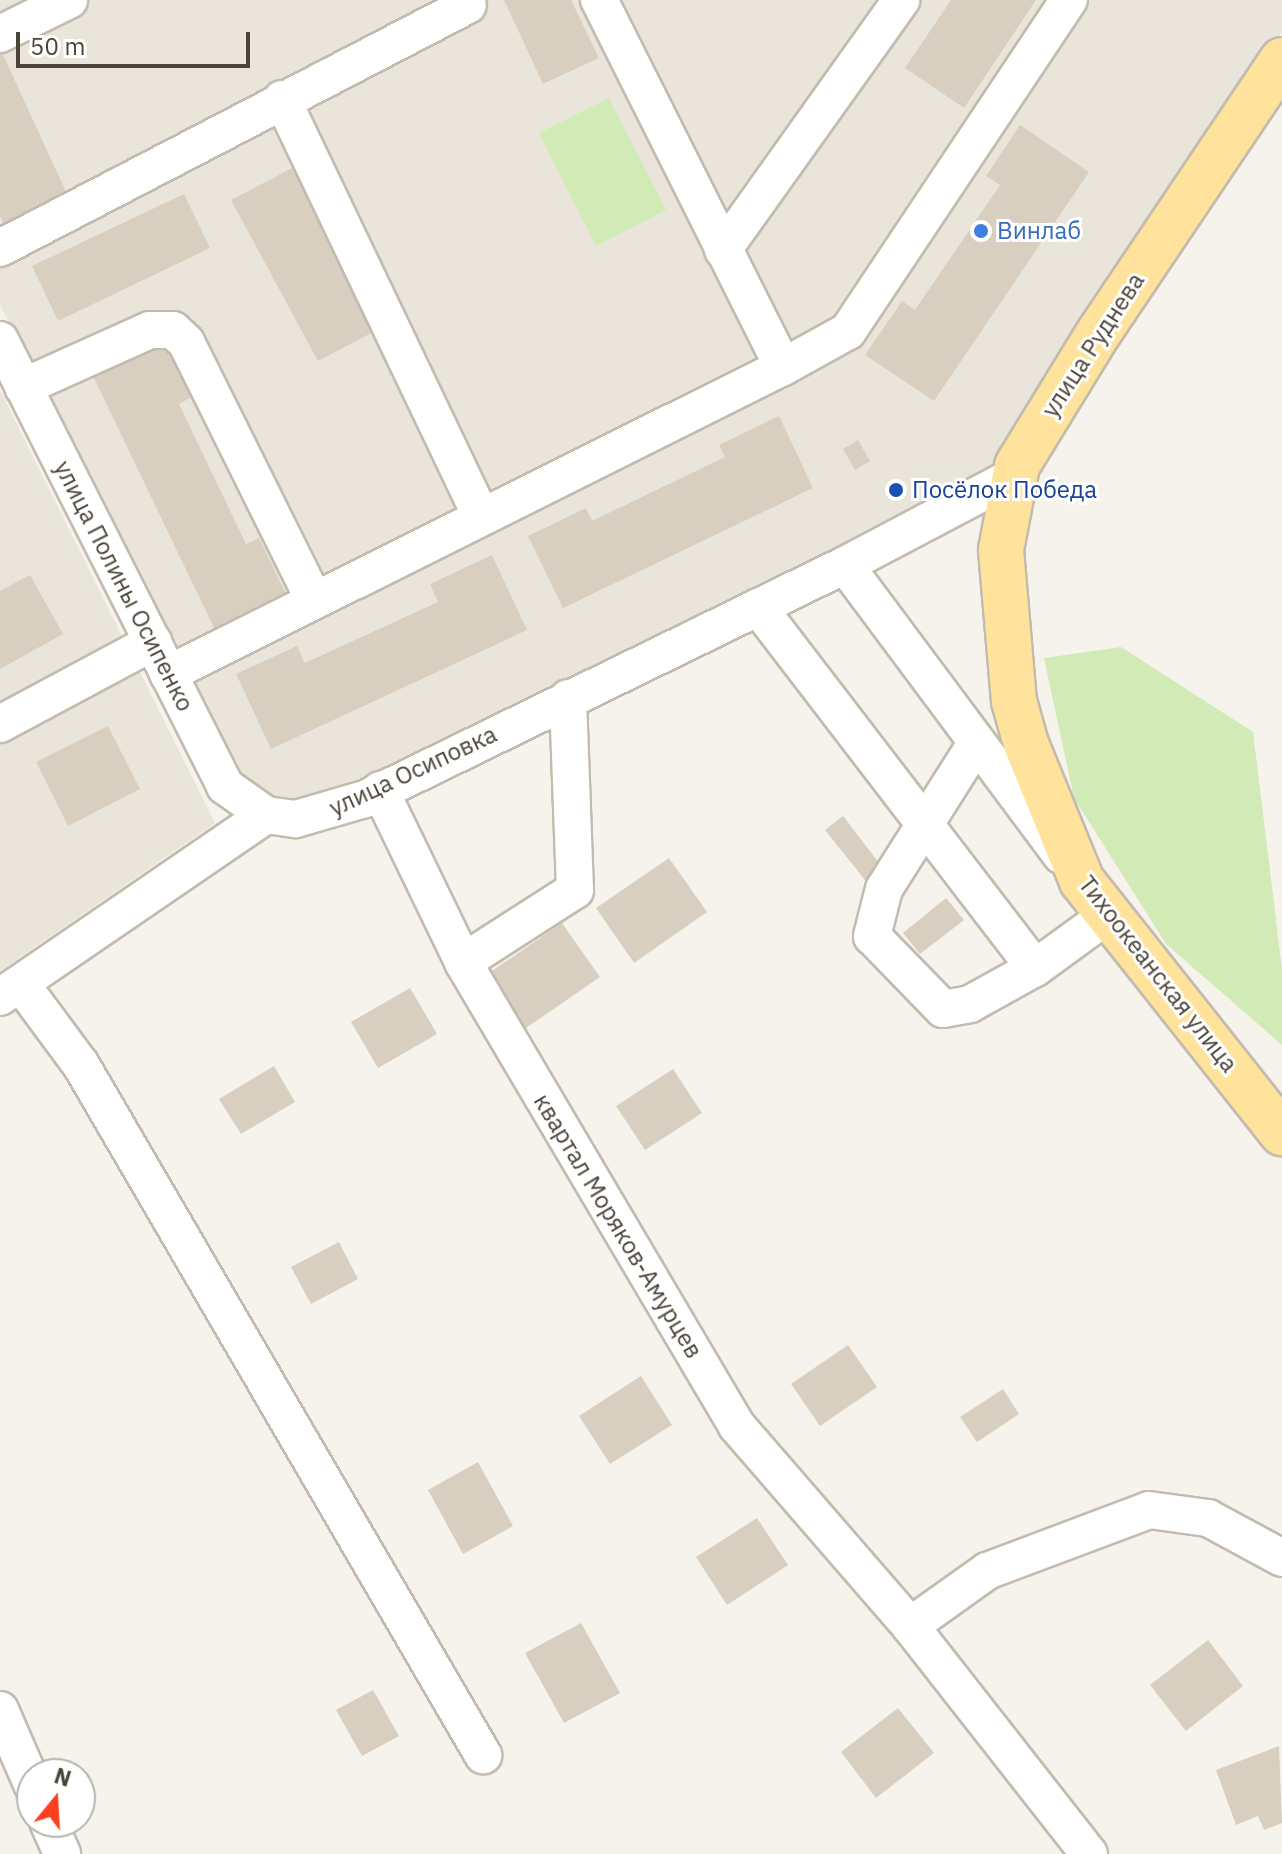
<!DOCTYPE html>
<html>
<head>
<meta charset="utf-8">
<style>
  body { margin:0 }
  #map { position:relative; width:1282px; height:1854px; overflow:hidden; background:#f6f3ec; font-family:"IBM Plex Sans",sans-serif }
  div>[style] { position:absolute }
  .residential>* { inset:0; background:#eae5da }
  .green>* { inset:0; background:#d2eab5 }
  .building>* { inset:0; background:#d8cfc1 }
  .roads { filter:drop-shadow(2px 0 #c2bbae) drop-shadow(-2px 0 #c2bbae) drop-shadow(0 2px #c2bbae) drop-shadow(0 -2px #c2bbae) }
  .minor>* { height:36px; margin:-18px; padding:0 18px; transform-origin:18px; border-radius:18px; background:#fff }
  .major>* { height:44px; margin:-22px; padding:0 22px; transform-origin:22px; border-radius:22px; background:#ffe39c }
  .dots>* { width:22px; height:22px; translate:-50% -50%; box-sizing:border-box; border:4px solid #fff; border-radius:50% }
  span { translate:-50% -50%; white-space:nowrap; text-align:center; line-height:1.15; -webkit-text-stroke:6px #fff; paint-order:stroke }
  .shop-label { font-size:24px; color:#366cbe }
  .left { translate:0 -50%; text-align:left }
  .street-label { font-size:24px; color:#4b4439 }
  .transit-label { font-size:24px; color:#164399 }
  .north { position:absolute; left:16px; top:1758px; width:80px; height:80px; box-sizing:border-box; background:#fff; border:2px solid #b7b4b0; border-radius:50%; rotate:18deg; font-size:22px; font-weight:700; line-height:32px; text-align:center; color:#4b4439 }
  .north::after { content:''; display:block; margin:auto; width:28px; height:36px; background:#fc3f1d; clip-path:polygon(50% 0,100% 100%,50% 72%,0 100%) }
  .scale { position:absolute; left:16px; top:32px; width:234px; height:36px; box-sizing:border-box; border:4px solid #4b4439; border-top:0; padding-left:10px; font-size:24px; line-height:28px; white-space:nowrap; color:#4b4439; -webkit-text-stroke:6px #fff; paint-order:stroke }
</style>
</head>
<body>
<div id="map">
  <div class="residential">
    <div style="clip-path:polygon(0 0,1282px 0,1282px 32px,994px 478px,364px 788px,259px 811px,0 305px)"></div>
    <div style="clip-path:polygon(0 390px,215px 823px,0 971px)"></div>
  </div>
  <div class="green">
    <div style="clip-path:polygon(609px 98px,666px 210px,596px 246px,539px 133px)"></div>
    <div style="clip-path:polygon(1121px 647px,1253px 732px,1282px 969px,1282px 1045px,1166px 944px,1074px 798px,1044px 658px)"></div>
  </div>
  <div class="building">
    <div style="clip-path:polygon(504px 0,571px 0,599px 58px,543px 84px)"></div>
    <div style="clip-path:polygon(951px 0,1036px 0,964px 108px,905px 68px)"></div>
    <div style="clip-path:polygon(0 48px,72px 205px,8px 234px,0 216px)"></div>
    <div style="clip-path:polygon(1020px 125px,1089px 172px,934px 401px,865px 355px,902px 301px,915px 310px,1000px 185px,986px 176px)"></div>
    <div style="clip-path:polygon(296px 166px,383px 327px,318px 361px,231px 200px)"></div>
    <div style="clip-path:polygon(184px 194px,210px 248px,58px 321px,32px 266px)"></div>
    <div style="clip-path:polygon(165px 342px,192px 397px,179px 404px,246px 544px,259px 538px,287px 596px,215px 630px,93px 376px)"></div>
    <div style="clip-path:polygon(779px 416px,813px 488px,563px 608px,528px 536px,586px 508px,592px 521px,725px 457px,719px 445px)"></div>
    <div style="clip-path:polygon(858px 440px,870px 461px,855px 470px,843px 449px)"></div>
    <div style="clip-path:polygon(492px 555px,527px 630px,271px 749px,236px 674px,297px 646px,305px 663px,438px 602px,430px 584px)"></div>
    <div style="clip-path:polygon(30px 575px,63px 634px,0 669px,0 591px)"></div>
    <div style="clip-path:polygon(108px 726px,140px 789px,68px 826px,36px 762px)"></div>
    <div style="clip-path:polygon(843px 816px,886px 872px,869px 885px,825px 830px)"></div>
    <div style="clip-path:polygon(669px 858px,707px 912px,634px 963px,596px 908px)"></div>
    <div style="clip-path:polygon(946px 898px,964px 920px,920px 954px,903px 933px)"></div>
    <div style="clip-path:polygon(562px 923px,600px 977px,526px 1028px,489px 973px)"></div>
    <div style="clip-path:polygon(410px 988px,437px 1034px,378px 1068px,351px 1022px)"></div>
    <div style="clip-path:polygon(274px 1066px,295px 1102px,241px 1134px,219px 1099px)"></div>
    <div style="clip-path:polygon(673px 1069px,702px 1113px,645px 1150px,616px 1106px)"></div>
    <div style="clip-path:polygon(339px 1242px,358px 1279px,311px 1304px,291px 1267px)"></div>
    <div style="clip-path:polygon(848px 1345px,877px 1387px,820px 1426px,791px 1384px)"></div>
    <div style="clip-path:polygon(641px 1376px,672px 1425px,610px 1464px,579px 1416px)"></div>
    <div style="clip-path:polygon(1003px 1389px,1019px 1414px,977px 1442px,960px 1417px)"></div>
    <div style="clip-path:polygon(478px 1462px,513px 1526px,463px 1554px,428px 1490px)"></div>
    <div style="clip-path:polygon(757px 1518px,788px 1565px,727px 1605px,696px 1557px)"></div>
    <div style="clip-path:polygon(581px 1623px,620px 1693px,564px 1723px,525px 1653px)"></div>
    <div style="clip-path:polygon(1208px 1640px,1243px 1686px,1186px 1731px,1150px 1685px)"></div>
    <div style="clip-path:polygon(373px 1690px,399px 1736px,362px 1756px,336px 1710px)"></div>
    <div style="clip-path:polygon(898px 1708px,934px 1753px,876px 1798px,841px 1752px)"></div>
    <div style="clip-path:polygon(1279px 1746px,1282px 1823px,1264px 1830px,1258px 1816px,1236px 1825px,1216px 1770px)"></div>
  </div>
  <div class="roads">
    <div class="minor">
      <div style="left:0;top:34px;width:77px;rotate:-26.2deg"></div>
      <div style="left:282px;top:99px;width:461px;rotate:64.5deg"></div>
      <div style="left:0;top:248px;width:527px;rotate:-27.44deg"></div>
      <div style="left:723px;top:250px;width:307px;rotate:-54.5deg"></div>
      <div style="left:0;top:340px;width:500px;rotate:63.2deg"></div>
      <div style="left:225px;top:786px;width:50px;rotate:35.3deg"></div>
      <div style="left:783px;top:367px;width:74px;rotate:-29deg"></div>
      <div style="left:848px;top:331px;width:398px;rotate:-56.3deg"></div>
      <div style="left:23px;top:387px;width:139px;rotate:-24.2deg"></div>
      <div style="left:150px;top:330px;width:23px"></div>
      <div style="left:173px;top:330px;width:18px;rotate:43deg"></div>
      <div style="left:186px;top:342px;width:288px;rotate:63.6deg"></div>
      <div style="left:845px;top:565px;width:362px;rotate:53.3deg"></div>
      <div style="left:758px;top:607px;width:455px;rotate:52.5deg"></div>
      <div style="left:168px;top:674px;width:687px;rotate:-26.53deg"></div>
      <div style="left:783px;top:367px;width:411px;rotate:-116.6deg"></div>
      <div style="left:0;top:724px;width:174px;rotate:-28.2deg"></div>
      <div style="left:975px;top:745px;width:170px;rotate:122.3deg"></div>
      <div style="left:884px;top:889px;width:49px;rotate:104.3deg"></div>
      <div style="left:872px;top:936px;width:102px;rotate:45.8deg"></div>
      <div style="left:943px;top:1009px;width:27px;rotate:-10deg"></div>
      <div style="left:970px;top:1004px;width:74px;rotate:-29deg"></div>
      <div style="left:1035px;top:968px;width:90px;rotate:-36deg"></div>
      <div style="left:380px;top:790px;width:191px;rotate:64.2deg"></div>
      <div style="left:463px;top:962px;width:539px;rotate:59.44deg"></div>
      <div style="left:737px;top:1426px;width:264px;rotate:49.1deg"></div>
      <div style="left:463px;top:962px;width:133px;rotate:-32.7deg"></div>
      <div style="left:575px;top:890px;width:192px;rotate:-92.1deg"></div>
      <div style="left:21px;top:984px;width:101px;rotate:53.5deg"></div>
      <div style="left:81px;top:1065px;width:799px;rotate:59.77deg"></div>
      <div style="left:0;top:997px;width:322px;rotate:-34.4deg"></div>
      <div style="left:266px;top:815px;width:30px;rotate:8deg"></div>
      <div style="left:296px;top:819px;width:72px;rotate:-16.2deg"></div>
      <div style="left:365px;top:799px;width:534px;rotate:-25.99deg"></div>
      <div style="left:845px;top:565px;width:189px;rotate:-27.8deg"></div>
      <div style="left:0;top:1710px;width:81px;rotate:66.6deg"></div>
      <div style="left:48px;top:1822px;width:35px;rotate:66deg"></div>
      <div style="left:1089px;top:1854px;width:290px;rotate:-128.1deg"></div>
      <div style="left:910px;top:1626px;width:95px;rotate:-35.5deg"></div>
      <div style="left:987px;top:1571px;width:173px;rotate:-20.6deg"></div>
      <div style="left:1149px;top:1510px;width:60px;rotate:7.7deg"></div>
      <div style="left:1208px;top:1518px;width:84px;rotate:28.4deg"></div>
    </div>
    <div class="major">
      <div style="left:1282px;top:60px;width:328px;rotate:123.9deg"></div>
      <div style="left:1099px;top:332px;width:157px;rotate:121.5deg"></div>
      <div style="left:1017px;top:466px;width:86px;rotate:100.8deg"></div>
      <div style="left:1001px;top:550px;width:152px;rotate:85.1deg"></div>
      <div style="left:1014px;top:701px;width:45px;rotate:74.4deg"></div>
      <div style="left:1026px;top:744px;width:148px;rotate:67.8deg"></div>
      <div style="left:1082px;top:881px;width:322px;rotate:51.6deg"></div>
    </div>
  </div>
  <div class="dots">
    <div style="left:981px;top:231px;background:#3f7fe0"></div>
    <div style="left:896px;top:490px;background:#1a4fb4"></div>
  </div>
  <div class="shop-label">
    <span class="left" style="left:997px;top:231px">Винлаб</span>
  </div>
  <div class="street-label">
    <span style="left:1093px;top:345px;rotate:-57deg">улица Руднева</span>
    <span style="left:124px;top:586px;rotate:63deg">улица Полины Осипенко</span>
    <span style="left:413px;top:771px;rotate:-25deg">улица Осиповка</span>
    <span style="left:1158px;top:974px;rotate:52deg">Тихоокеанская улица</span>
    <span style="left:618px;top:1226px;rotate:59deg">квартал Моряков-Амурцев</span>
  </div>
  <div class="transit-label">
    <span class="left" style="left:912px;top:490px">Посёлок Победа</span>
  </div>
  <div class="north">N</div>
  <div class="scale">50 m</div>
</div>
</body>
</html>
